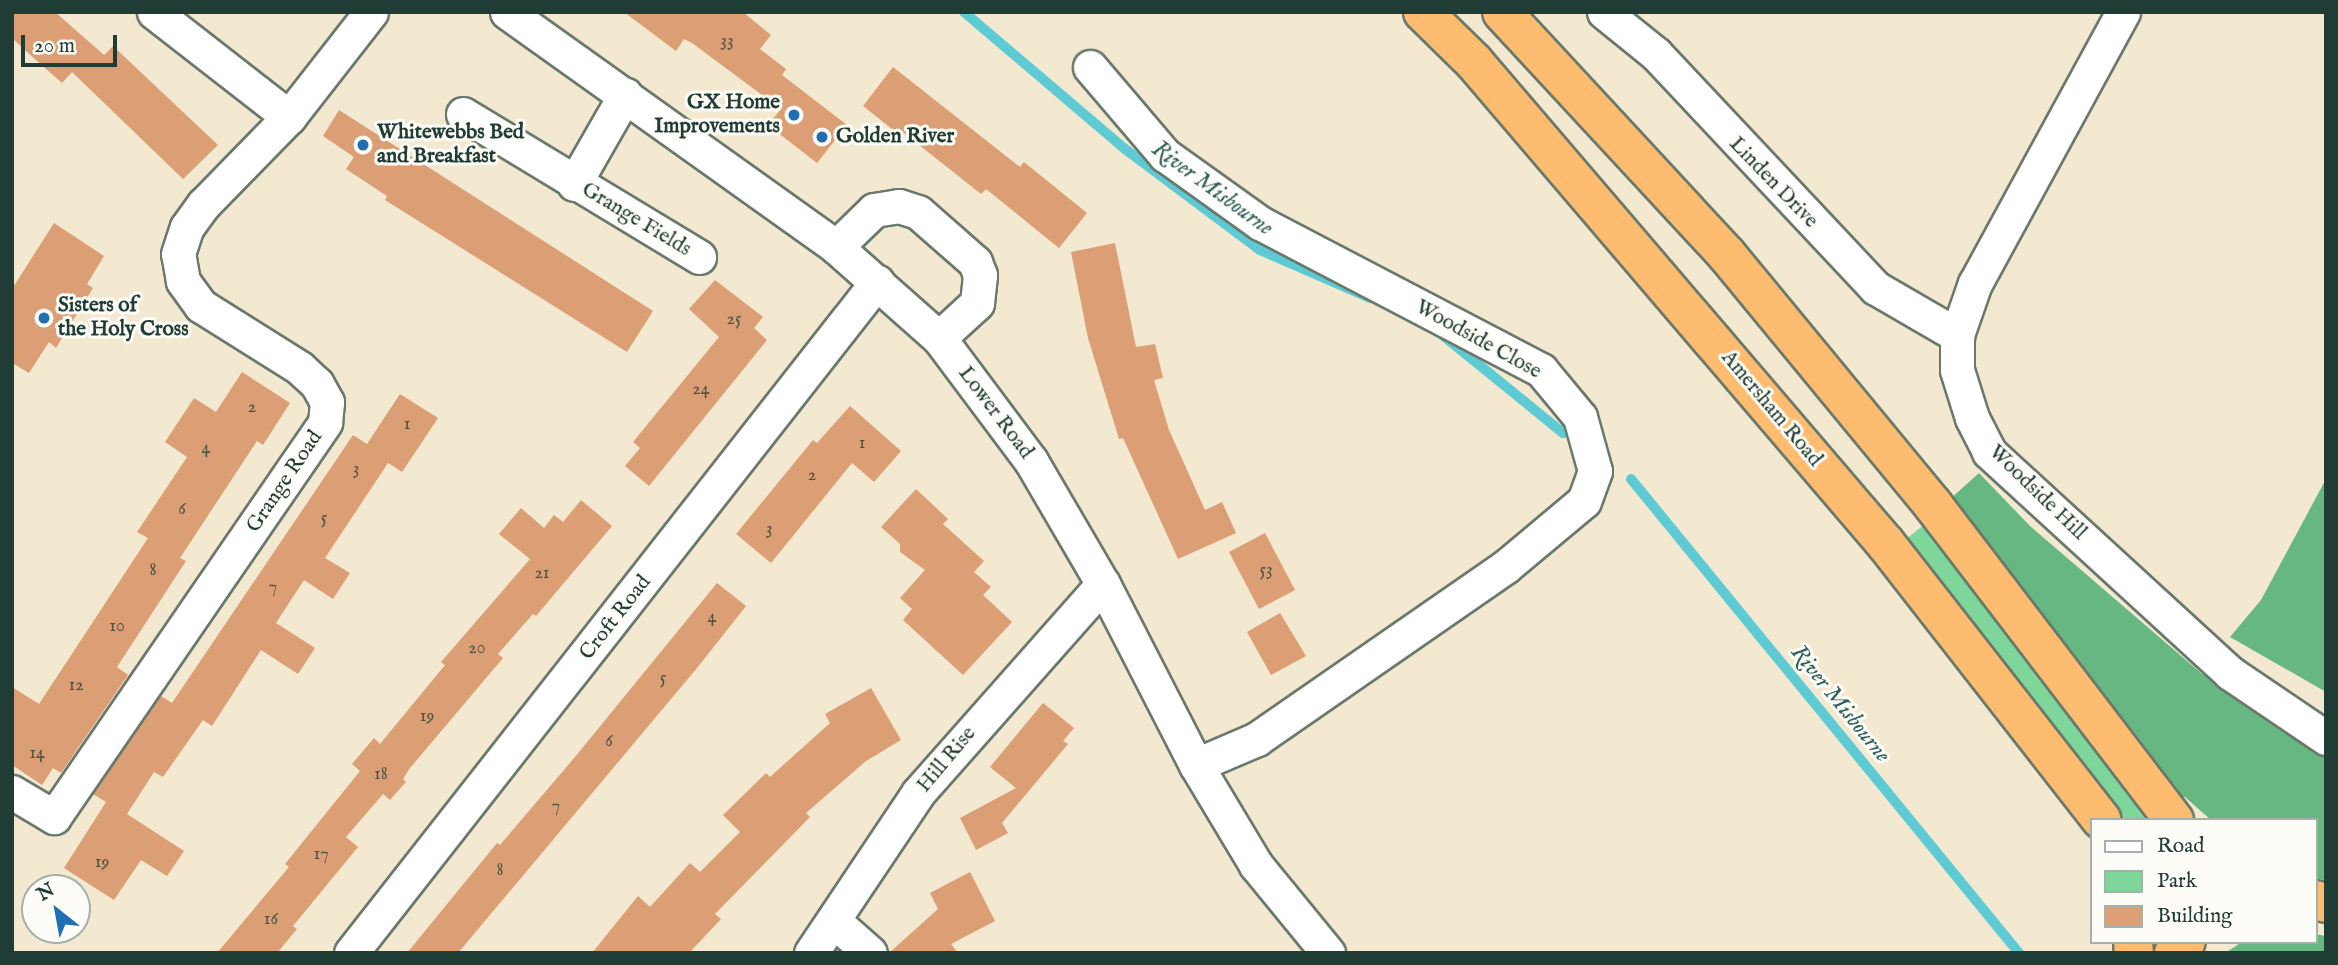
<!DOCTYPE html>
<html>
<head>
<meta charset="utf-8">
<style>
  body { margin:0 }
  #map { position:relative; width:2338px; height:965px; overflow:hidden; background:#f3e8d0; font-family:"IM FELL English",serif }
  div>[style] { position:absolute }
  .green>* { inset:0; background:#7fd69a }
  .forest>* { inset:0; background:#67b782 }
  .stream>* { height:10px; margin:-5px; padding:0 5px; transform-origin:5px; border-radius:5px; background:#5dcad4 }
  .building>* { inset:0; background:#db9e75 }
  .roads { filter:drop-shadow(2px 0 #69796b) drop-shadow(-2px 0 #69796b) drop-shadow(0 2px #69796b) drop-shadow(0 -2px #69796b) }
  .minor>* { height:33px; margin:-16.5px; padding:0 16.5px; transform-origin:16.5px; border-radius:16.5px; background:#fff }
  .highway>* { height:38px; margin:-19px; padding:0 19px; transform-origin:19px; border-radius:19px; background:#fdbc6f }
  .dots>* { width:19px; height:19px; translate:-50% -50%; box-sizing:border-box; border:4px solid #fdfcf7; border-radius:50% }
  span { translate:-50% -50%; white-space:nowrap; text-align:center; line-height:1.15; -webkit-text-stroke:6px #fdfcf7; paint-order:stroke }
  .number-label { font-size:18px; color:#4e5544 }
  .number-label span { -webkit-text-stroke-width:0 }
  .poi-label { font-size:21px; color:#1f3d34; font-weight:700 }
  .right { translate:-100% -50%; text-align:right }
  .left { translate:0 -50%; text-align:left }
  .street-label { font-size:21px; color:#1f3d34 }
  .water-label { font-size:23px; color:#2e605c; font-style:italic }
  .frame { position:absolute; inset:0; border:14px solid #1f3d34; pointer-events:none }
  .legend { position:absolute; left:2090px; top:818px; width:228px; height:126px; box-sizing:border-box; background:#fdfcf7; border:2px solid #a4b0a9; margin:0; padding:9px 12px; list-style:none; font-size:21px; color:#1f3d34 }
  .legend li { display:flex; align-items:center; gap:14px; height:35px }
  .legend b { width:35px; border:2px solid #a4b0a9 }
  .north { position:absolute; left:21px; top:874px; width:70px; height:70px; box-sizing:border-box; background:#fdfcf7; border:2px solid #a4b0a9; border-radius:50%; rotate:329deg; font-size:19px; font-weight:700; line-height:28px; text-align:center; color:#1f3d34 }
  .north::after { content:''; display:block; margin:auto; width:24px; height:32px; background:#1f6fb2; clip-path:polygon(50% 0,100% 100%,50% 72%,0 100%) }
  .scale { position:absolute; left:21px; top:35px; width:96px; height:32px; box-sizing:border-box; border:4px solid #1f3d34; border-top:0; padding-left:9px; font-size:21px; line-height:24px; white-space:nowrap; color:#1f3d34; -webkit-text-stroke:5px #fdfcf7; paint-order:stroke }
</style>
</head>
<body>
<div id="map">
  <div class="green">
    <div style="clip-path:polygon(1924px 525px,2107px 764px,2151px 820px,2119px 820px,1906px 539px)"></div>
  </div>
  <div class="forest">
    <div style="clip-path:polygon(1979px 473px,2030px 526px,2201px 673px,2326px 753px,2326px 880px,2315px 879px,2315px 820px,2211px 820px,2185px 797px,2177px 796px,1949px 500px)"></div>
    <div style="clip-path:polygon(2326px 479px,2326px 692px,2230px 637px,2261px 600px)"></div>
    <div style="clip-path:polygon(2315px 934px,2326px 936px,2326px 953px,2225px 953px,2242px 942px,2315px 942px)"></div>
  </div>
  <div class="stream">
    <div style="left:964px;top:12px;width:211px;rotate:40.4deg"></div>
    <div style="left:1125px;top:149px;width:169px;rotate:36.8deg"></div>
    <div style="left:1260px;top:250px;width:120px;rotate:23.6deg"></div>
    <div style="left:1440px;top:333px;width:159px;rotate:39.1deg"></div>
    <div style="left:1631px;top:479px;width:613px;rotate:50.7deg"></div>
  </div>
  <div class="building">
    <div style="clip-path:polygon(12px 12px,55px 12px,104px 55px,113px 46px,218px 145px,183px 179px,72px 72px,62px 83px,27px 52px,12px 38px)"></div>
    <div style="clip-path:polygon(624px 12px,743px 12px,771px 35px,760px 49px,786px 69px,782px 75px,847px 125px,817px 163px,768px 125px,781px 109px,692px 43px,684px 39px,676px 51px)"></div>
    <div style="clip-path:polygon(893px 67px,1020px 167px,1024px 162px,1087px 213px,1059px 248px,986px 189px,981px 194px,904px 133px,901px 136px,863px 106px)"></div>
    <div style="clip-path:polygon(339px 110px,653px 311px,627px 352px,385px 200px,387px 196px,346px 169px,354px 157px,323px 136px)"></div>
    <div style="clip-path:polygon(54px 223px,104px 256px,87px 284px,93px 288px,56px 348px,49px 342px,29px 373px,12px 363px,12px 289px)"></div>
    <div style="clip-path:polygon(1115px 243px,1136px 347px,1155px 344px,1163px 378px,1154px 380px,1169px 430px,1205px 510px,1222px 502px,1236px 533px,1178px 559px,1123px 438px,1119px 439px,1088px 338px,1071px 252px)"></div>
    <div style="clip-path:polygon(715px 280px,763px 317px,754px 328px,767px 340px,649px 486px,625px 466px,640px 448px,633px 442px,719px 337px,689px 309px)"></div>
    <div style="clip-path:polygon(242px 372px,290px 403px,263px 445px,257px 441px,180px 558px,186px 561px,117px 667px,128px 675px,61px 773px,53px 768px,42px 785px,12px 765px,12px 687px,39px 704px,148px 538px,137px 532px,187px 457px,165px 442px,194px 398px,216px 412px)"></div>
    <div style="clip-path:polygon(400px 394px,438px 418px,402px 472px,388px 463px,325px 558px,350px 573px,333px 599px,304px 580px,276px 623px,315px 648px,298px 674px,261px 650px,212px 726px,203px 720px,163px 777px,154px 772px,127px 814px,184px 851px,167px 876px,141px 860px,114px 900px,64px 868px,106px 802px,93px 794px,161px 696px,172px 703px,353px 435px,367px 444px)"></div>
    <div style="clip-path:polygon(850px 406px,901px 451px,874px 482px,852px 463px,771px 563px,736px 534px,813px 440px,817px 443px)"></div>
    <div style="clip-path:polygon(916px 489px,948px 519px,943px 524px,984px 561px,974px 572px,991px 587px,983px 595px,1012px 622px,963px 675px,903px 620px,912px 609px,900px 598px,925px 570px,900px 552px,900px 544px,881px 527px)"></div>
    <div style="clip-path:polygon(581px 500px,612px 526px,536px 616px,533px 614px,498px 654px,503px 658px,410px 768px,403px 779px,406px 782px,390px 800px,383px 794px,346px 837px,358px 847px,293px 926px,297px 929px,277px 953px,217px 953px,289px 867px,285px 864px,360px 771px,352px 764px,374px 738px,380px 744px,445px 665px,441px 662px,530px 559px,499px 534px,521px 508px,544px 528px,554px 515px,563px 522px)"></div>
    <div style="clip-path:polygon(1265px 533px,1295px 590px,1259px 609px,1229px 552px)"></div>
    <div style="clip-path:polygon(717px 583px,746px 606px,697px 668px,458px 953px,407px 953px,497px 843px,500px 845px,575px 757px)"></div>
    <div style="clip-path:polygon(1280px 613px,1306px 656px,1271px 675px,1247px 632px)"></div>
    <div style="clip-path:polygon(871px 688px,901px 740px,866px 761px,806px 813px,810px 817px,715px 914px,721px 919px,689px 953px,592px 953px,638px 896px,650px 907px,690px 863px,700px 872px,740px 832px,723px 815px,766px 773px,770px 777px,830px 723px,825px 714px)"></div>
    <div style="clip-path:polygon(1043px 703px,1074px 728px,1063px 741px,1068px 744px,1002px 823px,1008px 833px,976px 850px,960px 818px,1016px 788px,990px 767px)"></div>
    <div style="clip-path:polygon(970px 872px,995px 921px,951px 944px,958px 953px,889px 953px,938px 909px,930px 893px)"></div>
  </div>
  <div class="roads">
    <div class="minor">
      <div style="left:154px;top:12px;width:171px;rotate:37.9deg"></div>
      <div style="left:507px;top:12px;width:404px;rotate:35.5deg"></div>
      <div style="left:836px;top:247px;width:137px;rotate:41.5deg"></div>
      <div style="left:939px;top:338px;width:154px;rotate:53.2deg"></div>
      <div style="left:1031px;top:461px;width:143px;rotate:59.7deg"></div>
      <div style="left:1103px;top:584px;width:203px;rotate:62.8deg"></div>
      <div style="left:1196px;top:765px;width:117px;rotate:59deg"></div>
      <div style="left:1256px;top:865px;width:114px;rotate:50.7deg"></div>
      <div style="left:1604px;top:12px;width:67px;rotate:38.9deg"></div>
      <div style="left:1656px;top:54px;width:321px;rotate:46.8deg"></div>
      <div style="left:1876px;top:288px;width:94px;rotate:30.1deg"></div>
      <div style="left:2123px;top:12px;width:309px;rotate:118.6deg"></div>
      <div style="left:1975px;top:283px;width:55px;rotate:109.1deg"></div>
      <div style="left:1957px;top:335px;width:35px;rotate:90deg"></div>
      <div style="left:1957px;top:370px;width:50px;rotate:72.6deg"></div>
      <div style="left:1972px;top:418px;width:38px;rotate:63deg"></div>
      <div style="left:1989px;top:452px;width:327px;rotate:42.5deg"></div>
      <div style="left:2230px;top:673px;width:116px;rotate:34.1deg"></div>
      <div style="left:1090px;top:67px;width:116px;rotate:49.6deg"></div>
      <div style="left:1165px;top:155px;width:117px;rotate:35.6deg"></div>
      <div style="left:1260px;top:223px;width:317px;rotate:27.6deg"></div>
      <div style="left:1541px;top:370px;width:61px;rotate:50.3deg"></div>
      <div style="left:1580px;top:417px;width:56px;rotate:74.5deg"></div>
      <div style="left:1595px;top:471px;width:32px;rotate:110deg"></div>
      <div style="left:1584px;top:501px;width:103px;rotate:140.1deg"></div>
      <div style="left:1505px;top:567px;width:302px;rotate:145.3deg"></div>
      <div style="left:1257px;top:739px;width:66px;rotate:156.9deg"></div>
      <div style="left:463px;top:114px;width:276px;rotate:31.2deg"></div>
      <div style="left:574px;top:184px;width:103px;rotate:-60.2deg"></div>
      <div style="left:836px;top:247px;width:53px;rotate:-44.2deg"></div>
      <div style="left:874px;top:210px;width:25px;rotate:-9deg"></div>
      <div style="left:899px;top:206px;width:20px;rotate:18deg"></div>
      <div style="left:918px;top:212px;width:76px;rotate:41.3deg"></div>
      <div style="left:975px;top:262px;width:14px;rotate:69deg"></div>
      <div style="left:980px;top:275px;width:28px;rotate:96deg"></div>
      <div style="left:977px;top:303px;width:52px;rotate:137.4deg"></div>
      <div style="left:12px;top:792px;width:49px;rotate:30.8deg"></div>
      <div style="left:54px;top:817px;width:479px;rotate:-55.5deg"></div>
      <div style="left:325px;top:422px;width:20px;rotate:-84deg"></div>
      <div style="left:327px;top:402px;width:21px;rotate:-119deg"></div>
      <div style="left:317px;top:384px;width:23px;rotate:-137deg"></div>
      <div style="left:300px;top:368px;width:117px;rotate:-147.9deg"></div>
      <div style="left:201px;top:306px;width:31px;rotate:-126deg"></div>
      <div style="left:183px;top:281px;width:27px;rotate:-100deg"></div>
      <div style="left:178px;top:254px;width:28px;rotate:-72deg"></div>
      <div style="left:187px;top:227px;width:29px;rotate:-54deg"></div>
      <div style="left:204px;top:204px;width:122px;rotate:-45.7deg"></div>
      <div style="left:289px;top:117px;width:133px;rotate:-52deg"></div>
      <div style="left:834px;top:921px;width:48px;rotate:41.6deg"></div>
      <div style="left:351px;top:953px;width:853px;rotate:-51.91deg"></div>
      <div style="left:811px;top:953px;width:192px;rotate:-56.2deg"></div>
      <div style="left:918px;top:793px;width:279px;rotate:-48.5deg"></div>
    </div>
    <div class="highway">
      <div style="left:1423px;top:12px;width:71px;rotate:44.4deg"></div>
      <div style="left:1474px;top:62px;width:634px;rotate:49.48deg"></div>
      <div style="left:1886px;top:544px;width:350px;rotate:52deg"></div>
      <div style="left:1502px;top:12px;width:331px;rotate:47.2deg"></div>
      <div style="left:1727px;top:255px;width:324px;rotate:50.5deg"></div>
      <div style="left:1933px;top:505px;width:397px;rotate:52.6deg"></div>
      <div style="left:2315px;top:900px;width:11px;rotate:15deg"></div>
      <div style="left:2133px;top:942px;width:11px;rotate:85deg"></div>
      <div style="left:2174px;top:953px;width:16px;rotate:-43deg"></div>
    </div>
  </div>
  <div class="dots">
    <div style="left:794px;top:115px;background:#1f6fb2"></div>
    <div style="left:822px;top:137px;background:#1f6fb2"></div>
    <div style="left:363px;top:145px;background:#1f6fb2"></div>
    <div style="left:44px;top:318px;background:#1f6fb2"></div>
  </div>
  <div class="number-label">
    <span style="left:727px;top:42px">33</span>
    <span style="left:734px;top:320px">25</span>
    <span style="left:701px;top:390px">24</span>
    <span style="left:252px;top:408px">2</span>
    <span style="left:407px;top:425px">1</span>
    <span style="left:862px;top:444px">1</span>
    <span style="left:206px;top:449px">4</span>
    <span style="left:356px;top:470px">3</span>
    <span style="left:812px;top:476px">2</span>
    <span style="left:182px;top:510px">6</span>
    <span style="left:324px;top:519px">5</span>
    <span style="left:769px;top:530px">3</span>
    <span style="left:153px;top:571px">8</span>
    <span style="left:1266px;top:571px">53</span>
    <span style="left:542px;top:574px">21</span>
    <span style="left:273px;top:588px">7</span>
    <span style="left:712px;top:618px">4</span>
    <span style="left:117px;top:627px">10</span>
    <span style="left:477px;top:649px">20</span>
    <span style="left:663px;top:679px">5</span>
    <span style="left:76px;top:686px">12</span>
    <span style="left:427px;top:717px">19</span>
    <span style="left:609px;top:742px">6</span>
    <span style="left:37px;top:754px">14</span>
    <span style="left:381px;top:775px">18</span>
    <span style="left:556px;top:807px">7</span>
    <span style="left:321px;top:855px">17</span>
    <span style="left:102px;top:863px">19</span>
    <span style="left:500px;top:871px">8</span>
    <span style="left:271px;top:920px">16</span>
  </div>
  <div class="poi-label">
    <span class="right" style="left:780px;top:115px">GX Home<br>Improvements</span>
    <span class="left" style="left:377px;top:145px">Whitewebbs Bed<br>and Breakfast</span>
    <span class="left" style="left:836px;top:137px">Golden River</span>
    <span class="left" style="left:58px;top:318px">Sisters of<br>the Holy Cross</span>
  </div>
  <div class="street-label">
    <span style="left:1773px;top:183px;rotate:46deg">Linden Drive</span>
    <span style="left:636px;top:220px;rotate:31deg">Grange Fields</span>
    <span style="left:1478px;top:340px;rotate:29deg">Woodside Close</span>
    <span style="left:1771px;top:409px;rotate:50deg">Amersham Road</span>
    <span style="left:995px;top:413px;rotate:53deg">Lower Road</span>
    <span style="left:285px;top:482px;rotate:-56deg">Grange Road</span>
    <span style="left:2037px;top:493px;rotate:44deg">Woodside Hill</span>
    <span style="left:616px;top:618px;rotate:-52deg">Croft Road</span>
    <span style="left:947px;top:760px;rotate:-50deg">Hill Rise</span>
  </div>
  <div class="water-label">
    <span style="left:1212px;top:189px;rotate:36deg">River Misbourne</span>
    <span style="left:1840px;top:704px;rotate:51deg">River Misbourne</span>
  </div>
  <div class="frame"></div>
  <ul class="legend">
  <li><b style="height:9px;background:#fff"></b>Road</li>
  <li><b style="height:19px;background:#7fd69a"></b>Park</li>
  <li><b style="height:19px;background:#db9e75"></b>Building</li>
  </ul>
  <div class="north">N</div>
  <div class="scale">20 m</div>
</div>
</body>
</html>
